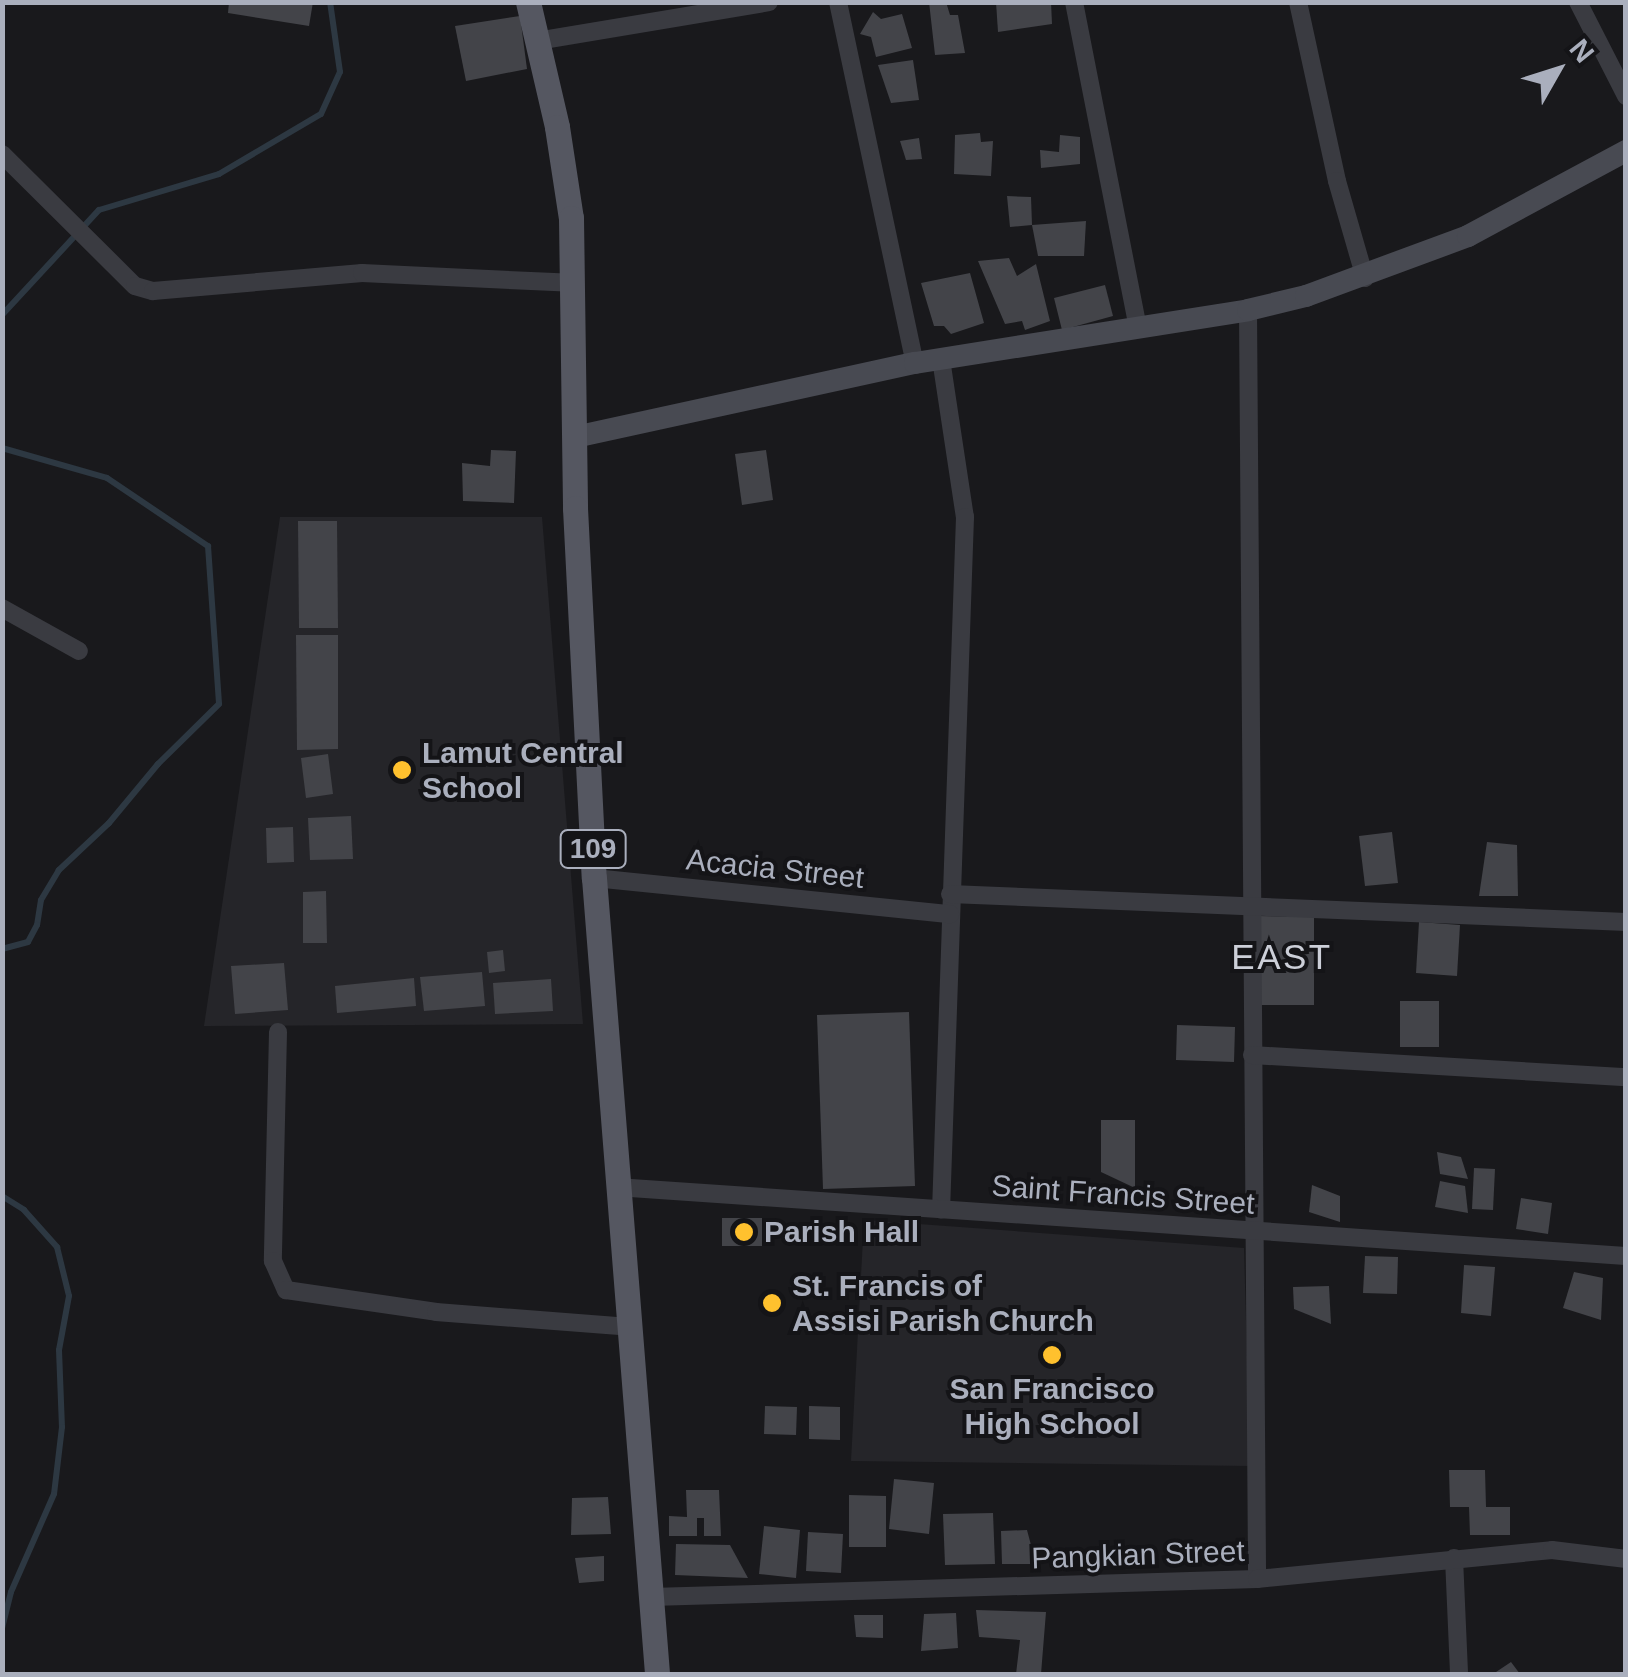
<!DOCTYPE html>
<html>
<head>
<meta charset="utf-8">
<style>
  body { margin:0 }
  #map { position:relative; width:1628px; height:1677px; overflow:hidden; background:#19191c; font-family:Arial,sans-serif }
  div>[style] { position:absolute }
  .built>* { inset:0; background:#252529 }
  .stream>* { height:6px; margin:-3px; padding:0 3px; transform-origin:3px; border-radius:3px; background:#2d3842 }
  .building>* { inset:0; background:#434449 }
  .street>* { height:18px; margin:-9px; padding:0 9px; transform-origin:9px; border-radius:9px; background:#3a3b41 }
  .secondary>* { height:22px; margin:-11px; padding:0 11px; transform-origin:11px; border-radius:11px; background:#484a52 }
  .primary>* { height:25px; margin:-12.5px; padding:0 12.5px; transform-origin:12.5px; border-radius:12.5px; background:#555761 }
  .dots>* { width:28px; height:28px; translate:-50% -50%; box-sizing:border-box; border:5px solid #141417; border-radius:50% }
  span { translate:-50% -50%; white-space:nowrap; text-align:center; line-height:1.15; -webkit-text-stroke:8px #141417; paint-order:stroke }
  .shield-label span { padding:2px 8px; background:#141417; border:2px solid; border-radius:8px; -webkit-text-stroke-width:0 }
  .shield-label { font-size:28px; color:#aaafbd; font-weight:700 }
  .poi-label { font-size:30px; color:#aaafbd; font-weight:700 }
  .left { translate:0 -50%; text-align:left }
  .street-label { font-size:30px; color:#aaafbd }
  .quarter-label { font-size:35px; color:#cccfd8; letter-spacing:2.5px }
  .frame { position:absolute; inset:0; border:5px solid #aaafbd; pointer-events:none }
  .north { position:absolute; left:1508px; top:20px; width:100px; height:100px; -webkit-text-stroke:8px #141417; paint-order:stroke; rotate:51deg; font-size:28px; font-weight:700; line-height:40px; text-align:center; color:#aaafbd }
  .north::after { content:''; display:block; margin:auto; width:35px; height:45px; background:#aaafbd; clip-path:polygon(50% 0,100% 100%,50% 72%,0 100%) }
</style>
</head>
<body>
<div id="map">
  <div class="built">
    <div style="clip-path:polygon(280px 517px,542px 517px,583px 1024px,204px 1026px)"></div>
    <div style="clip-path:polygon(864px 1220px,1244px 1248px,1250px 1466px,851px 1461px)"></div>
  </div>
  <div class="stream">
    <div style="left:2px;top:315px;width:143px;rotate:-47.3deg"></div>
    <div style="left:99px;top:210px;width:125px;rotate:-16.7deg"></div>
    <div style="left:219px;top:174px;width:118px;rotate:-30.5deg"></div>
    <div style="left:321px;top:114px;width:46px;rotate:-65.7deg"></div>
    <div style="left:340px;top:72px;width:71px;rotate:-98.1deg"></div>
    <div style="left:2px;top:448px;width:109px;rotate:15.9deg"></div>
    <div style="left:107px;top:478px;width:122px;rotate:34deg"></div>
    <div style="left:208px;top:546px;width:158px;rotate:86deg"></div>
    <div style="left:219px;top:704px;width:86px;rotate:135.5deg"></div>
    <div style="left:158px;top:764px;width:77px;rotate:129.7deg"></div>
    <div style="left:109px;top:823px;width:69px;rotate:136.8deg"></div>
    <div style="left:59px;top:870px;width:35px;rotate:121deg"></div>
    <div style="left:41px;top:900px;width:25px;rotate:99deg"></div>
    <div style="left:37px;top:925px;width:19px;rotate:118deg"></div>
    <div style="left:28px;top:942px;width:27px;rotate:165deg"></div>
    <div style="left:2px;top:1196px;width:26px;rotate:32deg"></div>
    <div style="left:24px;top:1210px;width:50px;rotate:48.3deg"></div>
    <div style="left:57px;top:1247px;width:50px;rotate:76.2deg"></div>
    <div style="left:69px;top:1296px;width:55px;rotate:100.5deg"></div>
    <div style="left:59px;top:1350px;width:77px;rotate:87.8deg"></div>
    <div style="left:62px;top:1427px;width:67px;rotate:96.8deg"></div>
    <div style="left:54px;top:1494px;width:107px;rotate:113.7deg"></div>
    <div style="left:11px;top:1592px;width:37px;rotate:104deg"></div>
  </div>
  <div class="building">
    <div style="clip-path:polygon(229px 2px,313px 2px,309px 26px,228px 13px)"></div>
    <div style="clip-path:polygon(929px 2px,946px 2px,950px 15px,958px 15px,965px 53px,935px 55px)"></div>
    <div style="clip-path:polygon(996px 2px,1051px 2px,1052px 24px,998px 32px)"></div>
    <div style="clip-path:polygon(873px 12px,881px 19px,902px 14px,912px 48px,876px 57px,871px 37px,860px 34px)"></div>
    <div style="clip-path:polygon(520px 16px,527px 69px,466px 81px,455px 26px)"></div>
    <div style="clip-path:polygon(913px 60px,919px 100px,891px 103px,878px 65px)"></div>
    <div style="clip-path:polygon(980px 133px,981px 142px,993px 141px,991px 176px,954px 174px,955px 135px)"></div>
    <div style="clip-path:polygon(1060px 135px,1080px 137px,1080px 164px,1041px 168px,1040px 150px,1059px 152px)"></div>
    <div style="clip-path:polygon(919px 138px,922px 159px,906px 160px,900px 141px)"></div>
    <div style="clip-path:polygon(1007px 196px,1031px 197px,1032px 225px,1010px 227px)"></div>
    <div style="clip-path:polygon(1086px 221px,1084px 256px,1038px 256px,1032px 225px)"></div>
    <div style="clip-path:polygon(1009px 258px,1017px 276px,1036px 264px,1050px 321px,1025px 330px,1022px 321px,1005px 324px,978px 261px)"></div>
    <div style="clip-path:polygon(970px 273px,984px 323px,951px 334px,944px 326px,934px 326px,921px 283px)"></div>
    <div style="clip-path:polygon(1105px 285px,1113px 316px,1062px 330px,1054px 298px)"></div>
    <div style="clip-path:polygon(491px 450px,516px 451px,514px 503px,463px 501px,462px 463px,490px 466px)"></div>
    <div style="clip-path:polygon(766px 450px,773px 500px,742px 505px,735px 454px)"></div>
    <div style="clip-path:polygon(298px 521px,337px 521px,338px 628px,299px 628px)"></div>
    <div style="clip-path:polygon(296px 635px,338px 635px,338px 749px,297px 750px)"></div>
    <div style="clip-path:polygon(328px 754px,333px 794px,306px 798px,301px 758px)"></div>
    <div style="clip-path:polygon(351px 816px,353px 859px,310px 860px,308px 818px)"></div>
    <div style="clip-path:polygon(293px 827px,294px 862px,267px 863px,266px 828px)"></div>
    <div style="clip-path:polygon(1392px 832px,1398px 883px,1365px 886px,1359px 836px)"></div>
    <div style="clip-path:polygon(1487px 842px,1517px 845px,1518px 896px,1479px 896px)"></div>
    <div style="clip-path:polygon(326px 891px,327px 943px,303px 943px,303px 892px)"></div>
    <div style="clip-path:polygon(1258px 916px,1314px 917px,1314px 1005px,1257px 1005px)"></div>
    <div style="clip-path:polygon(1419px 922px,1460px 925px,1457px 976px,1416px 973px)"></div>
    <div style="clip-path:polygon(503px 950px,505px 971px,489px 973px,487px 952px)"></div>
    <div style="clip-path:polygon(284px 963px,288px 1010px,235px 1014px,231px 966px)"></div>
    <div style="clip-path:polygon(482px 972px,485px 1006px,424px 1011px,420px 977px)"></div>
    <div style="clip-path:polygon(414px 978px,416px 1006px,337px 1013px,335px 986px)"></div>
    <div style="clip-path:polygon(551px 979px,553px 1011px,495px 1014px,493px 983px)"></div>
    <div style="clip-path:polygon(1400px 1001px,1439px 1001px,1439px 1047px,1400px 1047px)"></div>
    <div style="clip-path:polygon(909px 1012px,915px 1186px,823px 1189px,817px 1015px)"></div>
    <div style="clip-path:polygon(1177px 1025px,1235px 1027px,1234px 1062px,1176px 1060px)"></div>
    <div style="clip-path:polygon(1101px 1120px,1135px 1120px,1135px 1188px,1101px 1172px)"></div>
    <div style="clip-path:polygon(1437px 1152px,1461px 1157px,1468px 1179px,1440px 1174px)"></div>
    <div style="clip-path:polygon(1474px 1168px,1495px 1169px,1493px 1210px,1472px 1209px)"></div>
    <div style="clip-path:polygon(1440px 1181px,1465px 1186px,1468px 1213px,1435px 1207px)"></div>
    <div style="clip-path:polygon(1312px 1185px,1340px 1196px,1340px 1222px,1309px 1212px)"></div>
    <div style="clip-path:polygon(1521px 1198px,1552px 1203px,1548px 1234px,1516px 1229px)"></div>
    <div style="clip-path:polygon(722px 1218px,765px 1218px,765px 1246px,722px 1246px)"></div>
    <div style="clip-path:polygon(1365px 1256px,1398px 1257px,1397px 1294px,1363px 1293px)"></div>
    <div style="clip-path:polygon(1464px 1265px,1495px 1267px,1491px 1316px,1461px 1313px)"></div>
    <div style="clip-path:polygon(1574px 1272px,1603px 1278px,1601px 1320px,1563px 1308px)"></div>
    <div style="clip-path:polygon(1329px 1286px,1331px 1324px,1294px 1309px,1293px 1287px)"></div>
    <div style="clip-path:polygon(765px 1406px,797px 1407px,796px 1435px,764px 1434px)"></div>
    <div style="clip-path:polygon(809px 1406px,840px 1407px,840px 1440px,809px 1439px)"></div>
    <div style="clip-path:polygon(1449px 1470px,1485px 1470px,1486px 1507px,1510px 1507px,1510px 1535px,1470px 1535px,1469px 1507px,1450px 1507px)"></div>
    <div style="clip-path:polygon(894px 1479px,934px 1483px,929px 1534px,889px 1529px)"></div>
    <div style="clip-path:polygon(686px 1490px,719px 1490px,721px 1536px,704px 1536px,704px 1518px,697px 1518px,697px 1536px,669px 1536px,669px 1516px,687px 1517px)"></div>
    <div style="clip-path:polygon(849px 1495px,886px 1496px,886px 1547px,849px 1547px)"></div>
    <div style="clip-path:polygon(608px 1497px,611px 1534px,571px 1535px,572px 1498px)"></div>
    <div style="clip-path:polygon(993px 1513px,995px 1564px,945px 1565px,943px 1514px)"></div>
    <div style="clip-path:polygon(764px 1526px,800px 1530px,796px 1578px,759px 1574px)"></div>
    <div style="clip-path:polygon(1027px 1530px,1036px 1564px,1002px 1564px,1001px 1531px)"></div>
    <div style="clip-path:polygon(808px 1532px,843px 1534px,841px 1573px,806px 1571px)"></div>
    <div style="clip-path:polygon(676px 1544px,730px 1545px,748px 1578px,675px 1575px)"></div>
    <div style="clip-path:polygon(604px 1556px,604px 1581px,579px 1583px,575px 1558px)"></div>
    <div style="clip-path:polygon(976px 1610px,1046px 1612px,1041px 1674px,1016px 1674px,1020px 1640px,979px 1637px)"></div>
    <div style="clip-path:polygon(956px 1613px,958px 1648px,921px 1651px,924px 1614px)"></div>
    <div style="clip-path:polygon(854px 1615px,883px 1615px,883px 1638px,856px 1637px)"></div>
    <div style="clip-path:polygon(1511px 1662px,1520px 1674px,1493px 1674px)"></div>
  </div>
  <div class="street">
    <div style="left:838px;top:2px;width:369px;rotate:78deg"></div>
    <div style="left:1074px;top:2px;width:331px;rotate:78.9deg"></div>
    <div style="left:1298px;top:2px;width:183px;rotate:77.7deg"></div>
    <div style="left:1337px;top:181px;width:101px;rotate:73.9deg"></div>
    <div style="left:1578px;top:2px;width:106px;rotate:62.9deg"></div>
    <div style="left:537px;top:41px;width:235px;rotate:-9.5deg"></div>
    <div style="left:2px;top:154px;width:187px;rotate:44.8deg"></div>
    <div style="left:135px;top:286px;width:19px;rotate:16deg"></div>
    <div style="left:153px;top:291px;width:210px;rotate:-4.9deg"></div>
    <div style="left:362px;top:273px;width:209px;rotate:2.7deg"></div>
    <div style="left:1248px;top:310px;width:1269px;rotate:89.59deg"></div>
    <div style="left:941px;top:359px;width:160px;rotate:81.4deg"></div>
    <div style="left:965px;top:517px;width:693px;rotate:91.98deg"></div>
    <div style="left:2px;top:608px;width:88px;rotate:29.2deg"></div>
    <div style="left:594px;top:878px;width:358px;rotate:5.8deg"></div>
    <div style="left:950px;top:894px;width:677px;rotate:2.37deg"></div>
    <div style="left:278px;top:1032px;width:229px;rotate:91.3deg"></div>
    <div style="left:273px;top:1261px;width:32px;rotate:66deg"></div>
    <div style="left:286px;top:1290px;width:152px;rotate:8.3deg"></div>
    <div style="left:436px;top:1312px;width:194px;rotate:4.4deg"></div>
    <div style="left:1252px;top:1055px;width:375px;rotate:3.4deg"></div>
    <div style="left:616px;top:1187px;width:1012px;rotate:3.91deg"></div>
    <div style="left:1454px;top:1558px;width:116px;rotate:87.5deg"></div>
    <div style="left:651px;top:1597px;width:606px;rotate:-1.7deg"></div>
    <div style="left:1257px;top:1579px;width:296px;rotate:-5.6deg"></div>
    <div style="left:1552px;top:1550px;width:75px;rotate:6.9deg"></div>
  </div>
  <div class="secondary">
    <div style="left:575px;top:437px;width:348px;rotate:-12.3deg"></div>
    <div style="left:915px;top:363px;width:337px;rotate:-9deg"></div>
    <div style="left:1248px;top:310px;width:60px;rotate:-13.6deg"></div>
    <div style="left:1306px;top:296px;width:173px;rotate:-20.3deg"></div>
    <div style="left:1468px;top:236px;width:179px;rotate:-28.3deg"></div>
  </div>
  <div class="primary">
    <div style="left:528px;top:2px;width:128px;rotate:76.9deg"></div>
    <div style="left:557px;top:127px;width:92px;rotate:81.3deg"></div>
    <div style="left:571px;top:218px;width:290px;rotate:89.2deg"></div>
    <div style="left:575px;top:508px;width:370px;rotate:87.1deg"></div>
    <div style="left:594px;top:878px;width:798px;rotate:85.47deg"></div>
  </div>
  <div class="dots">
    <div style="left:402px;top:770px;background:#ffc12e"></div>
    <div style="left:744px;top:1232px;background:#ffc12e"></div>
    <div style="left:772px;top:1303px;background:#ffc12e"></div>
    <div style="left:1052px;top:1355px;background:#ffc12e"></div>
  </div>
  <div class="shield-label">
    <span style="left:593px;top:849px">109</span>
  </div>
  <div class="poi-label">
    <span class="left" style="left:422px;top:770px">Lamut Central<br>School</span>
    <span class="left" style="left:764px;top:1232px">Parish Hall</span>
    <span class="left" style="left:792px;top:1303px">St. Francis of<br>Assisi Parish Church</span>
    <span style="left:1052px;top:1406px">San Francisco<br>High School</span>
  </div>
  <div class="street-label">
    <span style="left:775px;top:869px;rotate:6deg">Acacia Street</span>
    <span style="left:1123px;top:1195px;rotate:4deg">Saint Francis Street</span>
    <span style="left:1138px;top:1555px;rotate:-2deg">Pangkian Street</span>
  </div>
  <div class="quarter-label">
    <span style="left:1282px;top:957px">EAST</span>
  </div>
  <div class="frame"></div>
  <div class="north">N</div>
</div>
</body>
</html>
